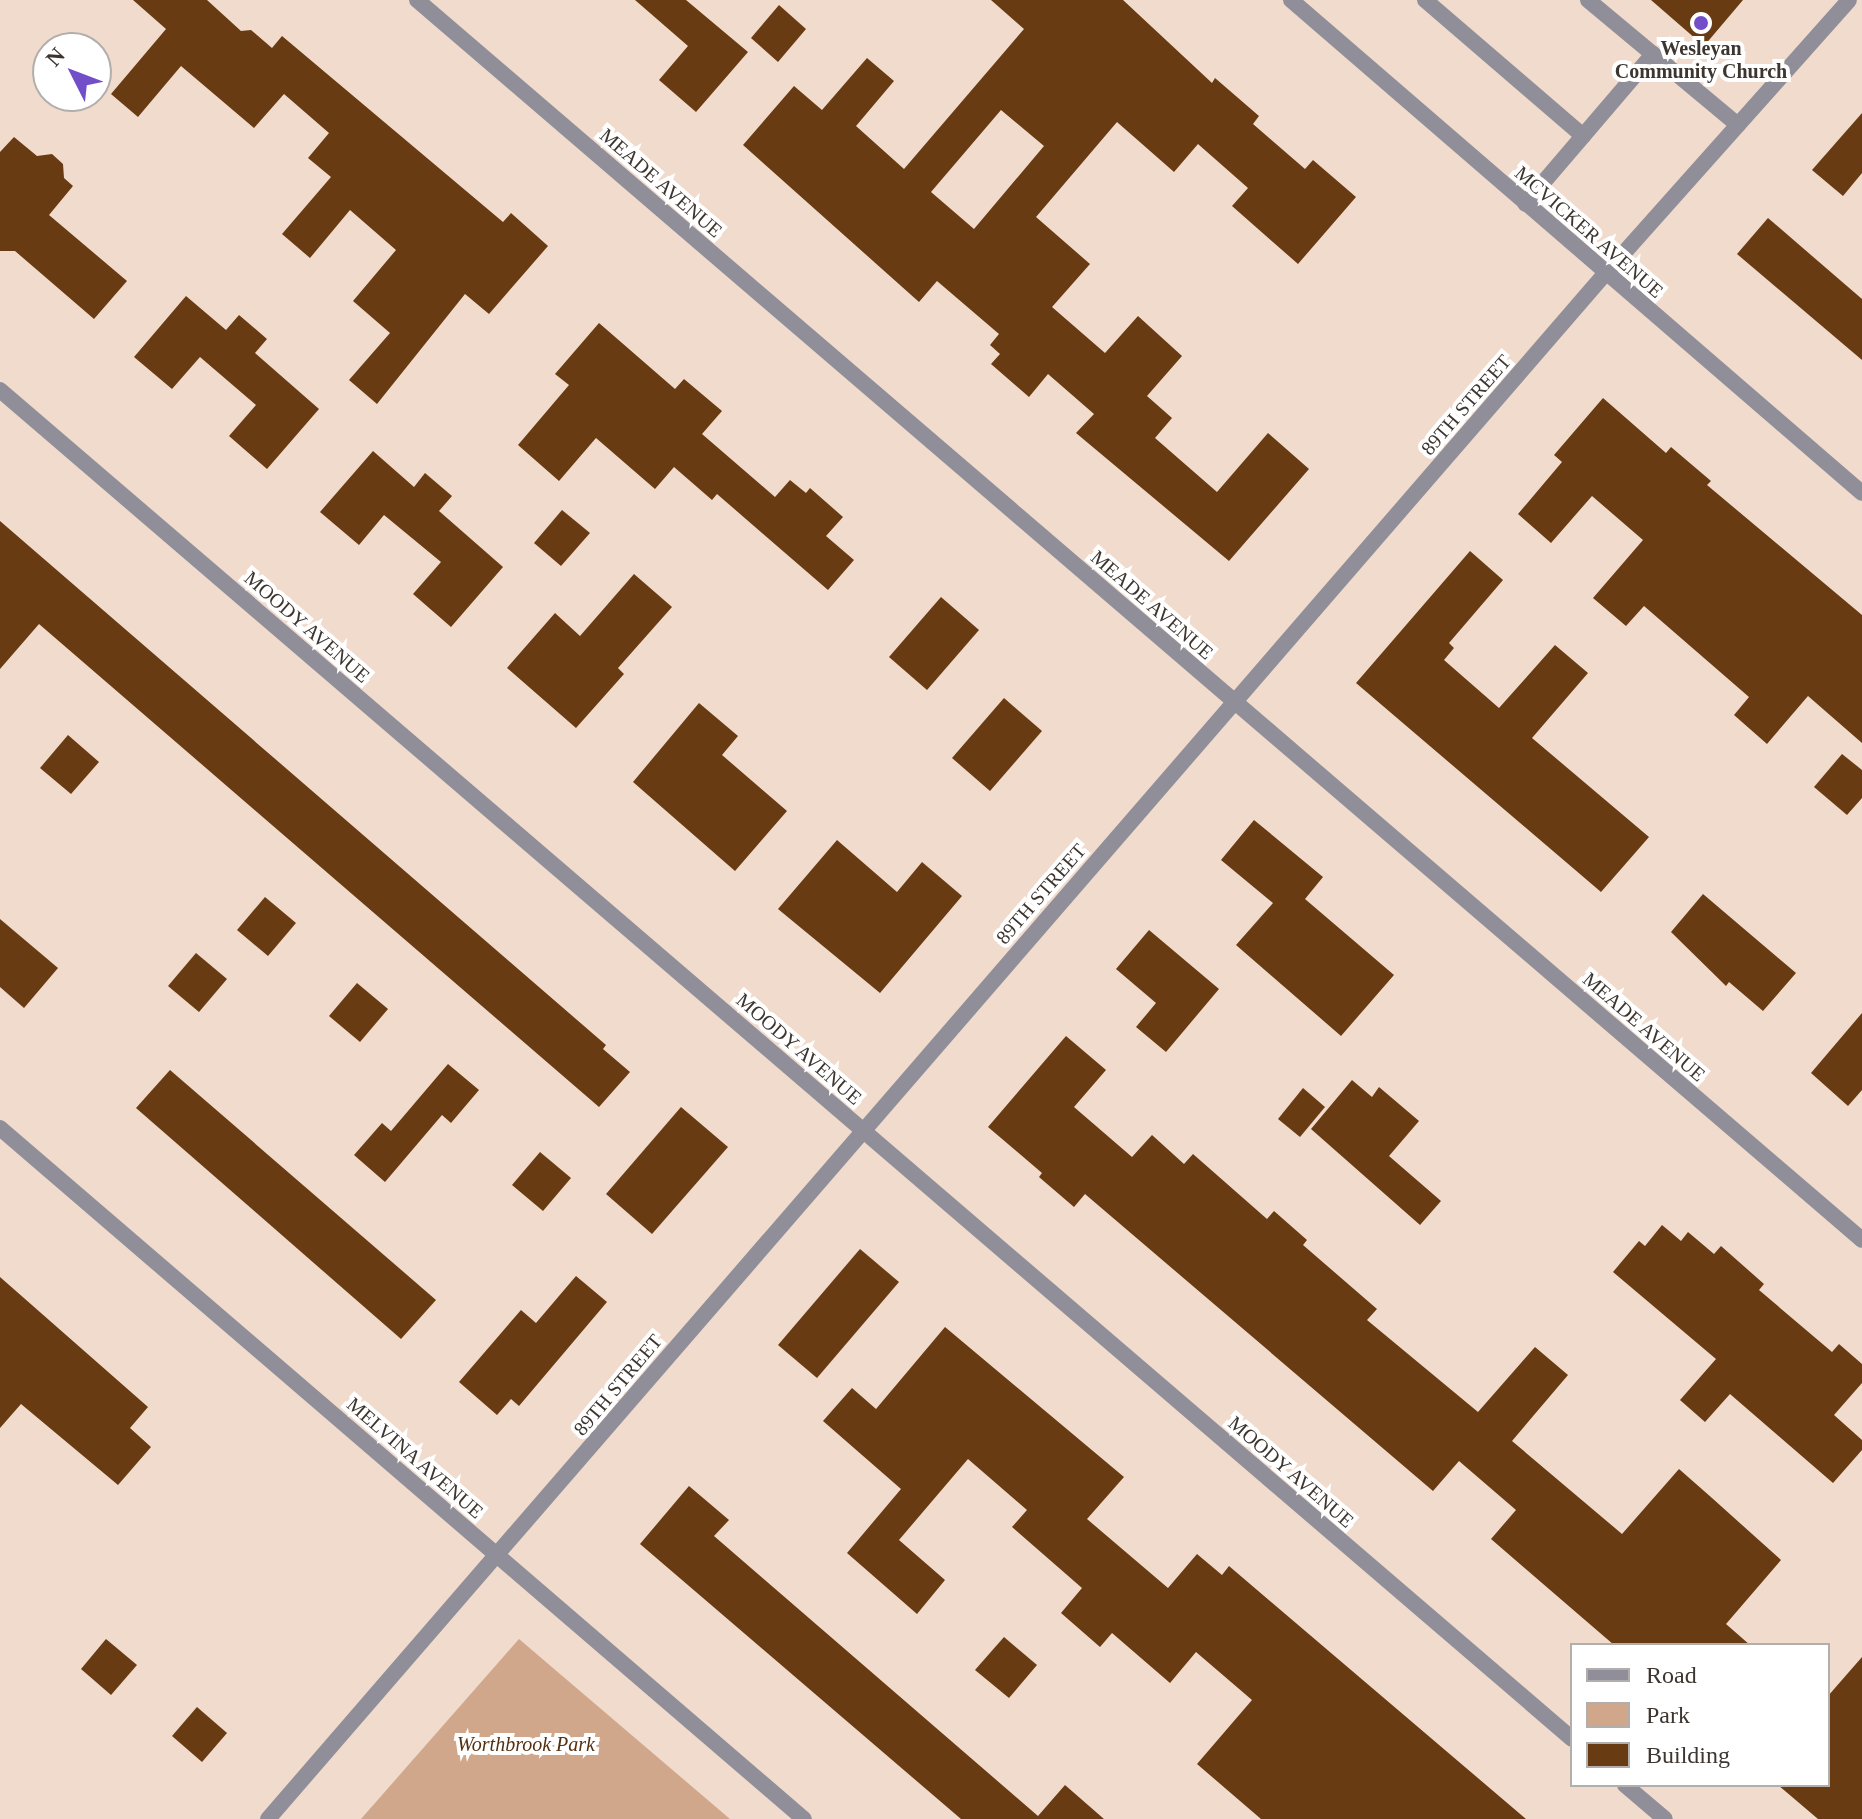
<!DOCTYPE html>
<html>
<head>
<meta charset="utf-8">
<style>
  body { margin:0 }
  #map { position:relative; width:1862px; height:1819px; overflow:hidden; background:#f0dbcc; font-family:"Times New Roman",serif }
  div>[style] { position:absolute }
  .green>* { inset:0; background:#d0a78a }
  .building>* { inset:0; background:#693b12 }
  .lane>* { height:16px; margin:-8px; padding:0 8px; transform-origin:8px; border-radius:8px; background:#908f99 }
  .street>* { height:16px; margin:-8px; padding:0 8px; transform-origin:8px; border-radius:8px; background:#908f99 }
  .dots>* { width:22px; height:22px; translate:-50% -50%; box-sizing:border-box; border:4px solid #fff; border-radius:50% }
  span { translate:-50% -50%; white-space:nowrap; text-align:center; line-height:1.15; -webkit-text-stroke:8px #fff; paint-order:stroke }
  .poi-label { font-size:20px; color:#3d352f; font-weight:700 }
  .street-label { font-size:20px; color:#3d352f }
  .park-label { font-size:20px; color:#543011; font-style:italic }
  .legend { position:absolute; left:1570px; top:1643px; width:260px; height:144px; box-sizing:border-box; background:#fff; border:2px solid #b1aeac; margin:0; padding:10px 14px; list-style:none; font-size:24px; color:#3d352f }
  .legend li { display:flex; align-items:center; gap:16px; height:40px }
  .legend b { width:40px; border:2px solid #b1aeac }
  .north { position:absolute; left:32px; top:32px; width:80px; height:80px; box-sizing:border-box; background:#fff; border:2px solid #b1aeac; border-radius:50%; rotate:312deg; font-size:22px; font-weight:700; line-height:32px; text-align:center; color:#3d352f }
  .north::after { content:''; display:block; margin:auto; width:28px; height:36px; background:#724fc9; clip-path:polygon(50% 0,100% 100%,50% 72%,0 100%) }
</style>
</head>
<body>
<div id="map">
  <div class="green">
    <div style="clip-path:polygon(519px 1639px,730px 1819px,361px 1819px)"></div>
  </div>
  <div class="building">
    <div style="clip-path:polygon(133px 0,207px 0,241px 31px,251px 30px,272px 48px,282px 36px,503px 222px,511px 213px,548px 246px,489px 314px,465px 294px,377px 404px,349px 380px,390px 333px,353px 301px,396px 250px,350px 210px,310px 258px,282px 234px,331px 177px,308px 158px,329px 133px,284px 94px,254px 128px,181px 66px,138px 117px,111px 94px,166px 29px)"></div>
    <div style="clip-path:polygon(635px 0,686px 0,748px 52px,696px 112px,659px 80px,688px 46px)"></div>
    <div style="clip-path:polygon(evenodd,991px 0,1123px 0,1212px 83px,1215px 78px,1259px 116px,1253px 124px,1305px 169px,1313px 160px,1356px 197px,1298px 264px,1232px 206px,1248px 188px,1198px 144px,1174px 172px,1117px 122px,1036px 217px,1090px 264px,1052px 307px,1105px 353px,1138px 316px,1182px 356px,1147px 396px,1172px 418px,1155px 438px,1217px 492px,1268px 433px,1309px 469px,1229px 561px,1076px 433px,1094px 414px,1048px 374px,1029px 397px,991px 364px,1000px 354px,990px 345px,999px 334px,937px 281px,919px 302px,743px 145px,794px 86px,822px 110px,867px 58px,894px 81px,856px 126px,904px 169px,1024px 29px,991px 0,1001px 110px,1044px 146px,974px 229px,931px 192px,1001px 110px)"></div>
    <div style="clip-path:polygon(1651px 0,1743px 0,1704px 46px)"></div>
    <div style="clip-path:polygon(779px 5px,806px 29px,778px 62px,751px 38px)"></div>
    <div style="clip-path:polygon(1862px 113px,1862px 173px,1843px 196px,1812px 170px)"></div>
    <div style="clip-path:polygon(14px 137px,37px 156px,52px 154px,63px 164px,64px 178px,73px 186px,49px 215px,127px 281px,94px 319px,15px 251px,0 251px,0 152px)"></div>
    <div style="clip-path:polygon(1768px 218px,1862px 299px,1862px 360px,1737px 254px)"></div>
    <div style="clip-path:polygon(186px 296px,226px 330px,239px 315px,267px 339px,255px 353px,319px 409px,267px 469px,229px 436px,256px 405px,200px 357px,172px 389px,134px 357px)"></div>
    <div style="clip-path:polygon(599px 323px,675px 389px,684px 379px,722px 411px,702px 434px,775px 497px,790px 480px,806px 493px,810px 488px,843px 517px,826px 536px,854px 560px,828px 590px,717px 494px,712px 500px,674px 467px,655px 489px,596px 438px,559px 481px,518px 445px,569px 385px,555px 374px)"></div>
    <div style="clip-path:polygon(1603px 398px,1666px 453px,1671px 447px,1711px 481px,1707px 485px,1862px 615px,1862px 743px,1808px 696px,1767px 744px,1734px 715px,1749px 697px,1644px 606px,1626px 626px,1593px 598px,1643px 540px,1592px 496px,1551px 543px,1518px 514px,1562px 462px,1554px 455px)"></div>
    <div style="clip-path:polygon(373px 451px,414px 487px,425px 473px,452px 496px,439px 511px,503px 567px,451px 627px,413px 594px,441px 562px,384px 515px,359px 545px,320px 512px)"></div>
    <div style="clip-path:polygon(562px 510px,590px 533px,561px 566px,534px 543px)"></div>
    <div style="clip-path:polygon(0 521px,606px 1045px,603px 1049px,630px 1072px,599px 1107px,39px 624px,0 669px)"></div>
    <div style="clip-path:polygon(1470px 551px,1503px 580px,1449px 643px,1454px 648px,1444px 660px,1499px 708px,1555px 645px,1588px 673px,1532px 738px,1649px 837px,1601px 892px,1356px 683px)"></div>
    <div style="clip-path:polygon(634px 574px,672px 607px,618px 668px,624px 674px,576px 728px,507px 668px,555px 613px,580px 636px)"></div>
    <div style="clip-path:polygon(941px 597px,979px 630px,927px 690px,889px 657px)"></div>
    <div style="clip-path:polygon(1004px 698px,1042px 731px,990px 791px,952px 758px)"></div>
    <div style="clip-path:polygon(699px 703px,738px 736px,722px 755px,787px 811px,735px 871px,633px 782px)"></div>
    <div style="clip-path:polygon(68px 735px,99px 762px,71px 794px,40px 768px)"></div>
    <div style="clip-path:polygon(1842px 754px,1862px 770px,1862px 798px,1847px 815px,1814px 787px)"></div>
    <div style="clip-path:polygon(1254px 820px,1323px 877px,1305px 899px,1394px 975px,1341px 1036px,1236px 945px,1273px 903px,1221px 860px)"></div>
    <div style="clip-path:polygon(837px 840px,897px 892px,922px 862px,962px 896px,880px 993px,778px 909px)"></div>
    <div style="clip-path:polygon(1703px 894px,1796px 973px,1763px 1011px,1729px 982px,1726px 986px,1671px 932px)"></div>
    <div style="clip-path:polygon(265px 897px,296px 923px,268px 956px,237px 930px)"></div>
    <div style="clip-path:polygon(0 919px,58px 968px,24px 1008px,0 987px)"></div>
    <div style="clip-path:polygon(1149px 930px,1219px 989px,1166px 1052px,1136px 1027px,1156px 1003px,1116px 969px)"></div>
    <div style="clip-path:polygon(196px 953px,227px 979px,199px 1012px,168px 986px)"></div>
    <div style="clip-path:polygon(357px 983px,388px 1009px,360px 1042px,329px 1016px)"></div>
    <div style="clip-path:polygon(1862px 1013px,1862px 1090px,1848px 1106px,1811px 1073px)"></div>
    <div style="clip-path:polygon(1066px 1036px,1106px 1070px,1074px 1107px,1132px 1157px,1152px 1135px,1184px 1164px,1193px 1154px,1267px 1219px,1274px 1211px,1307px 1240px,1303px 1245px,1377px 1309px,1367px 1320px,1478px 1412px,1535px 1347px,1568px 1375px,1512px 1441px,1622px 1534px,1679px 1469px,1712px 1498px,1781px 1560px,1726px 1624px,1750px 1645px,1614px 1645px,1491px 1539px,1516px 1510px,1459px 1461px,1433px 1491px,1085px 1194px,1074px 1207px,1039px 1177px,1042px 1173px,988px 1127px)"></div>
    <div style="clip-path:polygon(448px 1064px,479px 1090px,451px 1123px,442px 1115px,385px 1182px,354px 1155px,382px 1123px,391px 1131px)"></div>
    <div style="clip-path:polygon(170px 1070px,436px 1300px,401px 1339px,136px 1108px)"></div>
    <div style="clip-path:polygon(1352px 1080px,1372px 1097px,1379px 1087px,1419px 1121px,1389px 1156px,1441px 1201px,1420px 1225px,1311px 1129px)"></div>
    <div style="clip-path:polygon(1303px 1088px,1325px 1107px,1300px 1137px,1278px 1119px)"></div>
    <div style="clip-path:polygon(681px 1107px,728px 1147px,652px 1234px,606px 1194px)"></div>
    <div style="clip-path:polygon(540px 1152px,571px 1178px,543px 1211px,512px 1185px)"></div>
    <div style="clip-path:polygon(1662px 1225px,1681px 1241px,1688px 1232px,1714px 1254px,1721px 1246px,1764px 1284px,1759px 1290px,1832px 1352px,1839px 1344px,1862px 1364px,1862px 1383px,1834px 1415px,1862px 1440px,1862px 1450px,1833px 1483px,1730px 1394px,1705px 1422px,1680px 1400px,1716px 1359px,1613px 1272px,1639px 1241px,1645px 1246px)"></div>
    <div style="clip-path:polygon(860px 1249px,899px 1282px,817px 1378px,778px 1345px)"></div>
    <div style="clip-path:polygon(576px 1276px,607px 1302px,519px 1406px,511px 1399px,497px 1415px,459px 1382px,521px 1310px,536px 1323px)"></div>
    <div style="clip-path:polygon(0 1277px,148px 1407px,130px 1428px,151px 1447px,118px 1485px,21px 1404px,0 1428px)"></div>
    <div style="clip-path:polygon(945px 1327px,1124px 1477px,1087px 1519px,1168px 1588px,1197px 1554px,1222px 1575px,1229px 1566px,1526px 1819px,1261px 1819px,1197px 1764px,1252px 1700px,1196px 1652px,1170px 1683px,1112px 1633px,1100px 1647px,1061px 1613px,1082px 1588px,1012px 1527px,1027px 1510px,968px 1459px,899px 1540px,945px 1580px,917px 1614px,847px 1553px,901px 1489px,823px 1421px,852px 1388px,876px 1409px)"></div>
    <div style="clip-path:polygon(689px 1486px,729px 1520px,714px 1536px,1038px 1816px,1065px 1785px,1104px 1819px,961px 1819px,640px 1544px)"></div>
    <div style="clip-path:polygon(1004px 1637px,1037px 1665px,1009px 1698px,975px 1670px)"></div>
    <div style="clip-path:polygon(106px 1639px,137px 1665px,111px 1695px,81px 1669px)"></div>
    <div style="clip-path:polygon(1862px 1657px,1862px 1819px,1818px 1819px,1778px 1785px,1828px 1785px,1828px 1696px)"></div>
    <div style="clip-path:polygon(197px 1707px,227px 1733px,202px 1762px,172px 1736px)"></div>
  </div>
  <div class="lane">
    <div style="left:1425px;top:0;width:208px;rotate:40.7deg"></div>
    <div style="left:1583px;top:136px;width:89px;rotate:130.5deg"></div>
    <div style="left:1588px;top:0;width:195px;rotate:39.8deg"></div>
    <div style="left:1583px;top:136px;width:108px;rotate:-49.5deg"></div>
  </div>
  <div class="street">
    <div style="left:417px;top:0;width:1904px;rotate:40.63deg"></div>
    <div style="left:1291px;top:0;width:754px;rotate:40.81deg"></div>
    <div style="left:0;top:390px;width:2071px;rotate:40.63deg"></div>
    <div style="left:0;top:1128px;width:1060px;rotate:40.68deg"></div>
    <div style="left:1625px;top:1785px;width:52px;rotate:40.4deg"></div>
    <div style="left:268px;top:1819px;width:2045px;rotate:-49.13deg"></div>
    <div style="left:1606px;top:273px;width:365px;rotate:-48.3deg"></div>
  </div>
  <div class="dots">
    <div style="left:1701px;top:23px;background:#724fc9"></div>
  </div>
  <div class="poi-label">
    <span style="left:1701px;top:60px">Wesleyan<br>Community Church</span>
  </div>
  <div class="street-label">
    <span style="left:661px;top:183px;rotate:41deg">MEADE AVENUE</span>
    <span style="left:1589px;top:232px;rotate:41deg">MCVICKER AVENUE</span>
    <span style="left:1466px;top:405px;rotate:-49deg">89TH STREET</span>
    <span style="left:1152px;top:605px;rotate:41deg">MEADE AVENUE</span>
    <span style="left:307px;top:627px;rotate:41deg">MOODY AVENUE</span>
    <span style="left:1041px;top:894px;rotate:-49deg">89TH STREET</span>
    <span style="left:1644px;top:1027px;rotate:41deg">MEADE AVENUE</span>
    <span style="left:799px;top:1049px;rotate:41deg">MOODY AVENUE</span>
    <span style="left:618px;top:1385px;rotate:-50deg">89TH STREET</span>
    <span style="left:415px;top:1458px;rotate:41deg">MELVINA AVENUE</span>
    <span style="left:1291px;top:1472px;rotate:41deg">MOODY AVENUE</span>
  </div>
  <div class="park-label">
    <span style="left:526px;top:1744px">Worthbrook Park</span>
  </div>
  <ul class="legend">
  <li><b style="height:10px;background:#908f99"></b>Road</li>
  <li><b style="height:22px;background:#d0a78a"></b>Park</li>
  <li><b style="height:22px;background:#693b12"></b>Building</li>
  </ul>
  <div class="north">N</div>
</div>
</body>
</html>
